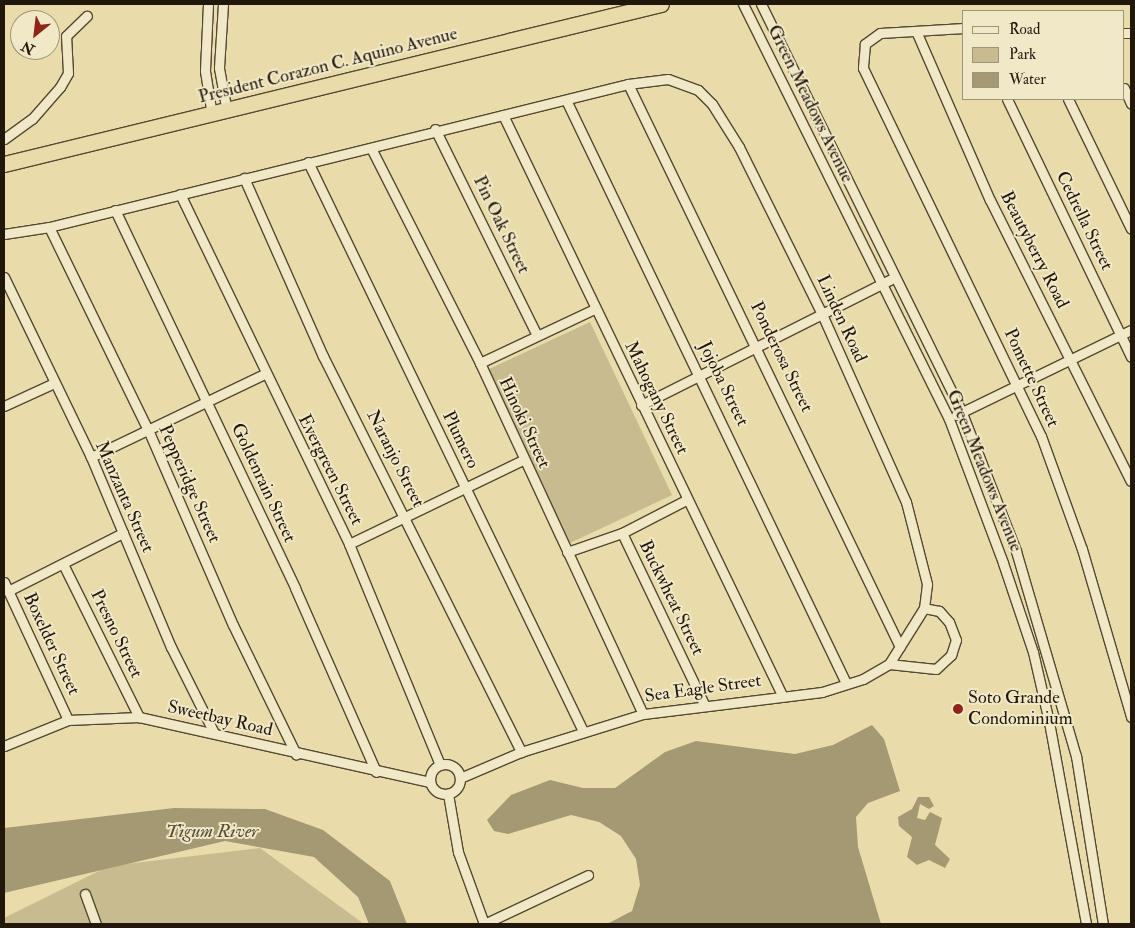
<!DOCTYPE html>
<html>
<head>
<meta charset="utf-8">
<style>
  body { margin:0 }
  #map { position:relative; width:1135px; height:928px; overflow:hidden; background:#e9dcaa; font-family:"IM FELL Double Pica",serif }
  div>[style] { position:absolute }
  .green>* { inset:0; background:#c7bb8f }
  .water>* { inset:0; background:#a59974 }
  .roads { filter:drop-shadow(1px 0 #544833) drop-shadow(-1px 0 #544833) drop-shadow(0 1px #544833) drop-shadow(0 -1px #544833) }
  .minor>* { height:9px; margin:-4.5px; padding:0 4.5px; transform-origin:4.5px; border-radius:4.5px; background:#f1e8c8 }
  .minor>.ring { margin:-4.5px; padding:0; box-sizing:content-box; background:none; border:9px solid #f1e8c8; border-radius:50% }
  .trunk>* { height:15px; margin:-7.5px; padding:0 7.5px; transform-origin:7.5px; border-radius:7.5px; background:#e9dcaa }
  .dots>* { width:14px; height:14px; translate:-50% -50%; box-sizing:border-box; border:2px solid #f1e8c8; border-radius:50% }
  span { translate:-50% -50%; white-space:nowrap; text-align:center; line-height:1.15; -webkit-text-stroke:4px #f1e8c8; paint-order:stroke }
  .street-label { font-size:18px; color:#22170b }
  .poi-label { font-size:18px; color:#22170b }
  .left { translate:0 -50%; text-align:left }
  .water-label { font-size:19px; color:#564b35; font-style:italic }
  .frame { position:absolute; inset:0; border:5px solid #22170b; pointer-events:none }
  .legend { position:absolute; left:962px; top:10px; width:162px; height:90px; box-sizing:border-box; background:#f1e8c8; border:1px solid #9e947c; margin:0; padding:6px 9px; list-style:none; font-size:15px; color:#22170b }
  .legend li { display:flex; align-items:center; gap:10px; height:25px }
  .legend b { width:25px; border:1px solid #9e947c }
  .north { position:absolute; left:10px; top:10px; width:50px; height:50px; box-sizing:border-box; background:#f1e8c8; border:1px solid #9e947c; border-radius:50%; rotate:209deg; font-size:14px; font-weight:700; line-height:20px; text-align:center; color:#22170b }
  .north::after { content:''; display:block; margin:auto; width:18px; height:22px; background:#8f2418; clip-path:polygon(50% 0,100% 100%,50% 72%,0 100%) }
</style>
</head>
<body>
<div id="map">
  <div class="green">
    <div style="clip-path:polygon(590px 322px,672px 495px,570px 543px,487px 370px)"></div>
    <div style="clip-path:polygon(260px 848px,364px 924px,4px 924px,4px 918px,109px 866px)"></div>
  </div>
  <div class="water">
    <div style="clip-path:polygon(872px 725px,884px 739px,900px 791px,868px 803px,856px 817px,858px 847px,881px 924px,607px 924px,632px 911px,640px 885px,636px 859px,621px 836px,599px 822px,571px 815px,508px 834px,494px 831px,487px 820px,511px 795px,550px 780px,583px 788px,615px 788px,665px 752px,696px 741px,795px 754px,833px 745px)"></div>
    <div style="clip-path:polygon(918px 797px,929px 797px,934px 806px,929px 809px,920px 804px,917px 818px,925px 820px,930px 812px,942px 818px,935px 845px,950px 859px,945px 868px,929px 860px,917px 865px,907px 857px,912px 837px,899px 826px,898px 817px,912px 809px)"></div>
    <div style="clip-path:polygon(174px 808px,265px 809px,323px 830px,390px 881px,407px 924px,369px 924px,358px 897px,314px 857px,225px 841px,4px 893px,4px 828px)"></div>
  </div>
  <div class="roads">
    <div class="minor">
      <div style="left:208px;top:4px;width:67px;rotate:92.6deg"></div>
      <div style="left:205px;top:71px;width:45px;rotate:81deg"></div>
      <div style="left:223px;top:4px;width:64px;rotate:93.6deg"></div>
      <div style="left:219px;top:68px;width:45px;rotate:79.7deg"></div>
      <div style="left:743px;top:4px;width:463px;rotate:63.6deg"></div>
      <div style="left:949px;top:419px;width:154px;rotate:69.4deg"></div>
      <div style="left:1003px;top:563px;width:94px;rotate:71.4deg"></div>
      <div style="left:1033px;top:652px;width:72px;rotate:77.1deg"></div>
      <div style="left:1049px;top:722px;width:205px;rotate:79.6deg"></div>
      <div style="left:761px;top:4px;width:456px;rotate:63.8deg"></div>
      <div style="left:962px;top:413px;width:148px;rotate:68.6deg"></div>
      <div style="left:1016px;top:551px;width:214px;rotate:73.7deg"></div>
      <div style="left:1076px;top:756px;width:170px;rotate:80.9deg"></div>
      <div style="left:964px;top:28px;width:84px;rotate:176.6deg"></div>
      <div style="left:880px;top:33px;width:19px;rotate:144deg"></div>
      <div style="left:865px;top:44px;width:24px;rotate:95deg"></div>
      <div style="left:863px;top:68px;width:409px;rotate:64.2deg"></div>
      <div style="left:1041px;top:436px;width:120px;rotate:70.1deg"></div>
      <div style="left:1082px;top:549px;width:175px;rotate:73.7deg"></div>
      <div style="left:916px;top:31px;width:184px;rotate:66.4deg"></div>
      <div style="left:990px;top:200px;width:314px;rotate:63.4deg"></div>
      <div style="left:1124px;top:33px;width:7px"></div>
      <div style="left:628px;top:84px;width:625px;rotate:64.21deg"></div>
      <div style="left:1124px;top:88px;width:17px;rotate:66deg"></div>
      <div style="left:1007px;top:99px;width:286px;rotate:64.3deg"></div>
      <div style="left:1068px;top:99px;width:144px;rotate:64.1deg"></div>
      <div style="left:566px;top:100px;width:647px;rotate:64.35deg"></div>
      <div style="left:503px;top:115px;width:644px;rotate:64.31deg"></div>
      <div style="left:435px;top:129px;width:230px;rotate:63.7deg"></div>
      <div style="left:4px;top:139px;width:34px;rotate:-36deg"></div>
      <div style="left:32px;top:119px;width:43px;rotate:-48.8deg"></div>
      <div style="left:60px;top:87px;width:16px;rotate:-60deg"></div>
      <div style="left:68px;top:73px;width:37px;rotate:-93deg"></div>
      <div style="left:66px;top:36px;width:29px;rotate:-44deg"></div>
      <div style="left:371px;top:148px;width:241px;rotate:63.1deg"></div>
      <div style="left:480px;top:363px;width:387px;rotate:65.1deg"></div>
      <div style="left:308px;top:162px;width:632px;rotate:64.21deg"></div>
      <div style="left:244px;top:178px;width:195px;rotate:66.1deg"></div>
      <div style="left:323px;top:356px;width:443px;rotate:63.4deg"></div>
      <div style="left:180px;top:194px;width:389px;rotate:64.2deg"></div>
      <div style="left:349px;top:544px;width:239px;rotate:67.6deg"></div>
      <div style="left:115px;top:210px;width:419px;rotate:64.5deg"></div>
      <div style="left:295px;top:588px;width:201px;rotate:66.2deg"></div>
      <div style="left:49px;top:227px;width:228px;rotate:64deg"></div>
      <div style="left:149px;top:432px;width:210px;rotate:66.5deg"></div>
      <div style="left:233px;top:625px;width:144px;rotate:64deg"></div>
      <div style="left:4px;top:234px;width:46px;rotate:-8.8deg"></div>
      <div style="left:49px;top:227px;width:596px;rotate:-13.87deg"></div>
      <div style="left:628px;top:84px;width:40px;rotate:-7.1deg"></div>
      <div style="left:668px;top:79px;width:32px;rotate:20deg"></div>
      <div style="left:698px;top:90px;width:20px;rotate:45deg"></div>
      <div style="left:712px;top:104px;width:51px;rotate:57.9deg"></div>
      <div style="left:739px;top:147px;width:184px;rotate:63.6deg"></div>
      <div style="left:821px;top:312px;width:208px;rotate:65.9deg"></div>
      <div style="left:906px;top:502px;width:85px;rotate:75.6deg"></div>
      <div style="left:927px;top:584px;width:24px;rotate:97deg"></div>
      <div style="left:924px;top:608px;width:66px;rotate:122deg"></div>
      <div style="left:889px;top:664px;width:30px;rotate:150deg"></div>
      <div style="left:863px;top:679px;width:43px;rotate:162.4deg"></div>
      <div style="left:822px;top:692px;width:180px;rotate:173deg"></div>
      <div style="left:643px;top:714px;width:128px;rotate:162.7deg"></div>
      <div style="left:521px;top:752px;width:66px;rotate:156.9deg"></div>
      <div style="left:4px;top:277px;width:200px;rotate:64.2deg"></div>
      <div style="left:91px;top:457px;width:206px;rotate:67.2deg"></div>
      <div style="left:171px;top:647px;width:94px;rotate:63.4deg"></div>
      <div style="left:480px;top:363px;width:126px;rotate:-25.3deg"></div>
      <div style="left:641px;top:405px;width:284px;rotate:-26.7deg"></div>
      <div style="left:4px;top:406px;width:53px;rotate:-24.6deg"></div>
      <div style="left:956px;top:415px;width:195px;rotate:-25.9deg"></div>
      <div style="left:91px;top:457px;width:192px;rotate:-25.6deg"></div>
      <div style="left:622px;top:533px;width:190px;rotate:64.4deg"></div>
      <div style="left:349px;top:544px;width:193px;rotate:-25.8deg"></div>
      <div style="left:567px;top:552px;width:58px;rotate:-19.1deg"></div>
      <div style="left:622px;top:533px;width:72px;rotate:-27.3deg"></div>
      <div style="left:64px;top:566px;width:169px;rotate:63.6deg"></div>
      <div style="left:4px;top:582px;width:152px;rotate:65.1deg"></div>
      <div style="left:8px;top:591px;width:129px;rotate:-26.8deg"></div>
      <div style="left:889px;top:664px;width:47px;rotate:6.1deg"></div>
      <div style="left:936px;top:669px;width:21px;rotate:-43deg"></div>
      <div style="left:951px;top:655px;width:16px;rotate:-72deg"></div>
      <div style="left:956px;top:640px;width:19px;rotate:-111deg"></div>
      <div style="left:949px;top:622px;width:15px;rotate:-132deg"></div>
      <div style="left:939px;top:611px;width:15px;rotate:-169deg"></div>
      <div style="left:4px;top:746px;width:69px;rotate:-22.1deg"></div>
      <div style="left:68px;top:720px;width:71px;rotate:-2.4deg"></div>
      <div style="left:139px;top:717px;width:298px;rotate:12.6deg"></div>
      <div class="ring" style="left:430px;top:764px;width:21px;height:21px"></div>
      <div style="left:448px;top:794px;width:59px;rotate:80.2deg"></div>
      <div style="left:458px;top:852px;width:77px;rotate:70.1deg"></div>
      <div style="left:85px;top:894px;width:32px;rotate:70deg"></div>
      <div style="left:484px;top:924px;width:115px;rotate:-25.2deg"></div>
    </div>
    <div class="trunk">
      <div style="left:4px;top:164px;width:676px;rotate:-13.69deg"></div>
    </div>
  </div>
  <div class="dots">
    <div style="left:958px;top:709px;background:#8f2418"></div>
  </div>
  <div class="street-label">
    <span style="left:328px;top:66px;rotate:-14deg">President Corazon C. Aquino Avenue</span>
    <span style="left:810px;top:104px;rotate:64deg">Green Meadows Avenue</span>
    <span style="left:1084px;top:221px;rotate:64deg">Cedrella Street</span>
    <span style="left:501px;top:225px;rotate:64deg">Pin Oak Street</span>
    <span style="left:1034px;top:250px;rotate:63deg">Beautyberry Road</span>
    <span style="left:841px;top:319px;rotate:65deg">Linden Road</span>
    <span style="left:781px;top:357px;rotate:64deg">Ponderosa Street</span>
    <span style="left:1031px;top:378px;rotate:65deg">Pomette Street</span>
    <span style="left:723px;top:384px;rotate:64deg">Jojoba Street</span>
    <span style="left:656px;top:398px;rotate:64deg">Mahogany Street</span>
    <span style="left:524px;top:423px;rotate:65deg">Hinoki Street</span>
    <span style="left:460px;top:440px;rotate:64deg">Plumero</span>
    <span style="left:395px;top:459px;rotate:63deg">Naranjo Street</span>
    <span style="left:330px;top:470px;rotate:63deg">Evergreen Street</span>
    <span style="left:984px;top:471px;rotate:68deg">Green Meadows Avenue</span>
    <span style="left:263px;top:483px;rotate:65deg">Goldenrain Street</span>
    <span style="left:189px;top:484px;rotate:66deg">Pepperidge Street</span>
    <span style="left:124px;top:497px;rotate:66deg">Manzanta Street</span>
    <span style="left:671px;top:598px;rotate:64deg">Buckwheat Street</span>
    <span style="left:116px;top:634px;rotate:64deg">Presno Street</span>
    <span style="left:51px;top:644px;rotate:65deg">Boxelder Street</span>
    <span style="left:703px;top:689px;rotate:-8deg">Sea Eagle Street</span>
    <span style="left:220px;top:719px;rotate:13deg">Sweetbay Road</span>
  </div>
  <div class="poi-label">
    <span class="left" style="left:968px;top:709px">Soto Grande<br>Condominium</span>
  </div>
  <div class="water-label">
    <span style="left:212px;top:832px">Tigum River</span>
  </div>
  <div class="frame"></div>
  <ul class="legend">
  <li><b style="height:6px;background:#f1e8c8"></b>Road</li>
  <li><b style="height:14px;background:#c7bb8f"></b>Park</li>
  <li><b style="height:14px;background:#a59974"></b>Water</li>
  </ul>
  <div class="north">N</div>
</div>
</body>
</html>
